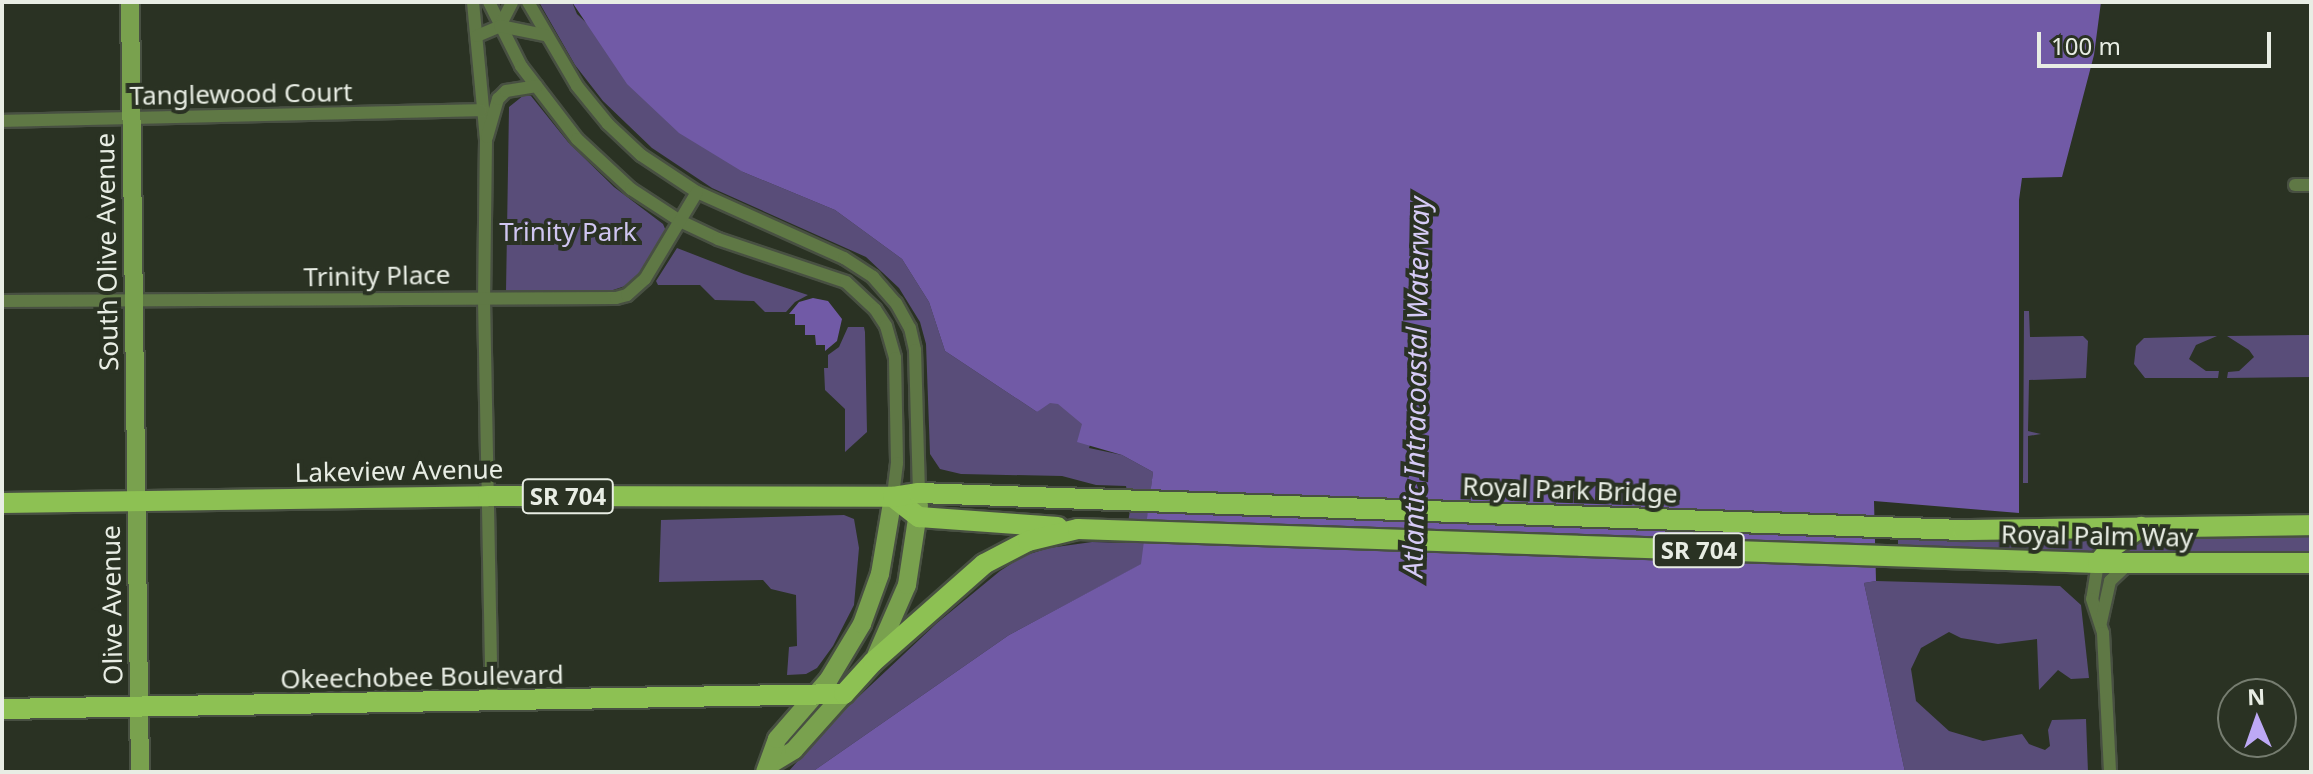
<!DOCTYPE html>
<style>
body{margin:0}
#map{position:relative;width:2313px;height:774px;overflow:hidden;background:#2a3223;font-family:"Noto Sans",sans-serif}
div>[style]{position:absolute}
.green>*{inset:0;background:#594d79}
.water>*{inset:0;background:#715aa6}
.roads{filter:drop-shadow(2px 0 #485042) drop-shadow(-2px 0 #485042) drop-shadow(0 2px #485042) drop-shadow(0 -2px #485042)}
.street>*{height:12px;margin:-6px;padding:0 6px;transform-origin:6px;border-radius:6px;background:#5f7845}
.secondary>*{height:18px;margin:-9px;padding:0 9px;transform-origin:9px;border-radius:9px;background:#79a14e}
.primary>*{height:20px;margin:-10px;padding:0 10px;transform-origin:10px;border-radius:10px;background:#8dc153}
span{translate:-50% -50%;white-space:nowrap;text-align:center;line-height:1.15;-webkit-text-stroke:8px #2a3223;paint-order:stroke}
.shield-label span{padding:2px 6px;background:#2a3223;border:2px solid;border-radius:6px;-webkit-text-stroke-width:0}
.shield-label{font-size:24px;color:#e8ede4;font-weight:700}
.street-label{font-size:26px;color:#e8ede4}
.park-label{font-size:26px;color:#d0c6f1}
.water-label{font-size:28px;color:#d6cbf6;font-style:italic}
.frame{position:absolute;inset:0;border:4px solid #e8ede4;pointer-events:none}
.north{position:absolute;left:2217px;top:678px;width:80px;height:80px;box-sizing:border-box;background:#2a3223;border:2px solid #767d70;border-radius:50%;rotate:358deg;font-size:22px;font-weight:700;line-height:32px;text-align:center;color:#e8ede4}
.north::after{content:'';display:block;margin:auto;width:28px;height:36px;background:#bda9f5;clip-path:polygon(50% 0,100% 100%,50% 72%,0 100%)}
.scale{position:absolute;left:2037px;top:32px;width:234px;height:36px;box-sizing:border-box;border:4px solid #e8ede4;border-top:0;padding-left:10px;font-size:24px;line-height:28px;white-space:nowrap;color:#e8ede4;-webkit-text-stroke:6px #2a3223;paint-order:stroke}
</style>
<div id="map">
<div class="green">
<i style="clip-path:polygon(539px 2px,572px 2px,577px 14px,743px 172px,835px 210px,902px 259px,929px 302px,945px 351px,1037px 412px,1057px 389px,1098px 420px,1089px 448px,1122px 455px,1153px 472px,1142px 564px,1009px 635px,812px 772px,788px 772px,837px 717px,937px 623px,1000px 571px,1023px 556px,1049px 548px,1092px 542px,1125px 543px,1130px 510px,1126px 486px,1096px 485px,1062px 476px,961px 474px,940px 469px,930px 454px,926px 344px,920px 322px,899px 288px,866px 257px,712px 188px,652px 148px,603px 101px,575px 65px)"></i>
<i style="clip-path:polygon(524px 95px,531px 96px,568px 142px,614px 187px,663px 224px,666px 231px,639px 276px,628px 285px,613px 290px,506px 292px,509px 107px)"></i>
<i style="clip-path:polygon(677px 248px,744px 274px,808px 295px,795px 302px,786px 312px,765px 312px,754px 301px,715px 300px,700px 285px,658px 285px,656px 281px)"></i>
<i style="clip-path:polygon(2024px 311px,2029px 311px,2030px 337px,2083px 336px,2088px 341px,2086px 378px,2029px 380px,2028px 431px,2041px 434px,2028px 436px,2028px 483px,2023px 483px)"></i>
<i style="clip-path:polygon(848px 327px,864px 327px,865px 332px,867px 432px,845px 452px,845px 409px,825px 390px,824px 368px,828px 368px,828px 355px,839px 347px)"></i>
<i style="clip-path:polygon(2311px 335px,2311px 377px,2227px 378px,2228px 372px,2239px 371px,2254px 357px,2249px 350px,2227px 336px)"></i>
<i style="clip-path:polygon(2217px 336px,2196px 345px,2189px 359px,2206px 371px,2219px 371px,2218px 378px,2145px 378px,2134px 364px,2136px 346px,2144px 338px)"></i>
<i style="clip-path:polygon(844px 515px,854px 519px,859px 548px,854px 605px,833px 646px,817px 668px,806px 674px,787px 675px,789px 647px,797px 646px,796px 595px,771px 589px,763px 580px,659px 582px,661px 520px)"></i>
<i style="clip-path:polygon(2311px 534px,2311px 555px,2117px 553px,2142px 537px)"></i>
<i style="clip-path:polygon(1898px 538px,2100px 540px,2101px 542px,2090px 553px,1898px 547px)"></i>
<i style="clip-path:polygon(1876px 581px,2060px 586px,2081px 605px,2089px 678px,2071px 679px,2058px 670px,2039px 690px,2037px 639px,1998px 644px,1961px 638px,1949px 632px,1921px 648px,1911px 669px,1916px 701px,1949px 731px,1983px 741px,2022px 734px,2029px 744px,2045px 750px,2050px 746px,2048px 730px,2052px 720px,2086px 719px,2088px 772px,1905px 772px,1864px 583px)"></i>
</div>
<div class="water">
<i style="clip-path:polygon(572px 2px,2101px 2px,2094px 55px,2062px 177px,2022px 178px,2019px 200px,2019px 513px,1874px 501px,1876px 581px,1864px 583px,1905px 772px,812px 772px,1009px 635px,1141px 564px,1153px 472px,1122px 455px,1077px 442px,1082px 424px,1058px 404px,1050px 403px,1037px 412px,945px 351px,929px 302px,902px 259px,835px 210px,743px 172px,679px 133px,627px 84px)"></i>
<i style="clip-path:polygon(813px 298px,828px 301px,842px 319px,837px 341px,825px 351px,825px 345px,816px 345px,815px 335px,805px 335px,805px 325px,795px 325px,795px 314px,789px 314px,799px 302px)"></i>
</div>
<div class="roads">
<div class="street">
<i style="left:473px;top:2px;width:139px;rotate:84.6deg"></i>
<i style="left:486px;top:140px;width:159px;rotate:90.7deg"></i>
<i style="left:484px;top:299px;width:404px;rotate:88.9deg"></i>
<i style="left:489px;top:2px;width:72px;rotate:63.4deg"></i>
<i style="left:521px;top:66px;width:92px;rotate:52.5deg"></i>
<i style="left:577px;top:139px;width:74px;rotate:42.8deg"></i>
<i style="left:631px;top:189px;width:59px;rotate:33.1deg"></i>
<i style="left:680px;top:221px;width:42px;rotate:25.3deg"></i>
<i style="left:718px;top:239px;width:135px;rotate:18.6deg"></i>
<i style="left:846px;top:282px;width:40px;rotate:43deg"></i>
<i style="left:875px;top:309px;width:20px;rotate:57deg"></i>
<i style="left:886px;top:326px;width:33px;rotate:74deg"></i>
<i style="left:895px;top:358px;width:105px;rotate:88.9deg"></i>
<i style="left:897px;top:463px;width:34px;rotate:97deg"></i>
<i style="left:528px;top:2px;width:97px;rotate:59.7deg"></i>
<i style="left:577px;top:86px;width:49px;rotate:50.8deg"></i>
<i style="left:608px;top:124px;width:45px;rotate:43.2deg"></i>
<i style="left:641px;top:155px;width:67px;rotate:33.5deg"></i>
<i style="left:697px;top:192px;width:161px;rotate:24.2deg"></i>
<i style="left:844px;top:258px;width:35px;rotate:33deg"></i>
<i style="left:873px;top:277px;width:35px;rotate:49deg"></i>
<i style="left:896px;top:303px;width:29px;rotate:61deg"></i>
<i style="left:910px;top:328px;width:23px;rotate:77deg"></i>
<i style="left:915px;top:350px;width:143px;rotate:88.4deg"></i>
<i style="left:500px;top:26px;width:27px;rotate:-63deg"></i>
<i style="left:477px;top:36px;width:25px;rotate:-23deg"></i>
<i style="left:500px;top:26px;width:46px;rotate:11.3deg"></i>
<i style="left:2px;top:121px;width:479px;rotate:-1.3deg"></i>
<i style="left:487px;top:137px;width:40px;rotate:-74deg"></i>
<i style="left:498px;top:99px;width:11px;rotate:-45deg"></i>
<i style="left:506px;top:91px;width:31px;rotate:-9deg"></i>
<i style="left:2295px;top:185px;width:16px"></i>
<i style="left:2px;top:301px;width:614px;rotate:-0.28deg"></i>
<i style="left:616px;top:298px;width:11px;rotate:-15deg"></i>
<i style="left:627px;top:295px;width:24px;rotate:-42deg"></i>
<i style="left:645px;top:279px;width:101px;rotate:-59.1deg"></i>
<i style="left:2098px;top:563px;width:36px;rotate:99deg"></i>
<i style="left:2092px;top:599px;width:36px;rotate:72deg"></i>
<i style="left:2103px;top:633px;width:139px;rotate:87.1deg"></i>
<i style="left:2101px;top:622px;width:42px;rotate:-77.6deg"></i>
<i style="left:2110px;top:581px;width:25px;rotate:-43deg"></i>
</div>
<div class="secondary">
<i style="left:130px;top:2px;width:770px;rotate:89.26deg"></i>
<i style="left:876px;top:656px;width:77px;rotate:-66.4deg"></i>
<i style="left:907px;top:585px;width:80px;rotate:-81.4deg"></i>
<i style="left:771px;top:764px;width:27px;rotate:-31deg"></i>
<i style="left:794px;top:750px;width:75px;rotate:-48.2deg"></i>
<i style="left:765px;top:772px;width:35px;rotate:-70deg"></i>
<i style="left:777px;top:739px;width:79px;rotate:-49.1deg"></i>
<i style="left:829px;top:679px;width:64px;rotate:-59deg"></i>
<i style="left:862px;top:624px;width:53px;rotate:-70.2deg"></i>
<i style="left:880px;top:574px;width:78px;rotate:-80.4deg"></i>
</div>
<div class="primary">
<i style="left:893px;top:497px;width:33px;rotate:38deg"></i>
<i style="left:919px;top:517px;width:139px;rotate:4.1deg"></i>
<i style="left:2px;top:503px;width:486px;rotate:-0.8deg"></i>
<i style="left:488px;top:496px;width:405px;rotate:0.1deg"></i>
<i style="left:893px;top:497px;width:26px;rotate:-9deg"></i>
<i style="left:919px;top:493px;width:1045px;rotate:2.03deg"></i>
<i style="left:1963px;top:530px;width:348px;rotate:-0.8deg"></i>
<i style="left:2098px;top:563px;width:20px;rotate:-49deg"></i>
<i style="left:2111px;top:548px;width:37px;rotate:-35deg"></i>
<i style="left:2px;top:709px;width:842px;rotate:-1.02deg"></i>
<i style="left:844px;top:694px;width:43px;rotate:-47.8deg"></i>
<i style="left:873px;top:662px;width:148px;rotate:-41.4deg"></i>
<i style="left:984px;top:564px;width:50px;rotate:-27.6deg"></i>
<i style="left:1028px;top:541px;width:51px;rotate:-13.5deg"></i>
<i style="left:1078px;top:529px;width:1021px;rotate:1.91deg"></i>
<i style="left:2098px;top:563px;width:213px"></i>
</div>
</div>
<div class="shield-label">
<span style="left:568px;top:496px">SR 704</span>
<span style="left:1699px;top:550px">SR 704</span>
</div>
<div class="street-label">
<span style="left:241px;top:94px;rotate:-1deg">Tanglewood Court</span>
<span style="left:107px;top:252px;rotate:-91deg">South Olive Avenue</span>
<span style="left:377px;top:276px;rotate:-1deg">Trinity Place</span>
<span style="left:399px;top:471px;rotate:-1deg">Lakeview Avenue</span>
<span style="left:1570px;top:490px;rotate:2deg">Royal Park Bridge</span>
<span style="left:2097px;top:536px;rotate:1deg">Royal Palm Way</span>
<span style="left:112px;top:605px;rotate:-91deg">Olive Avenue</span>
<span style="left:422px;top:677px;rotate:-1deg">Okeechobee Boulevard</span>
</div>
<div class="park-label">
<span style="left:568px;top:232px">Trinity Park</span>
</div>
<div class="water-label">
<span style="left:1415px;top:387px;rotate:-89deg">Atlantic Intracoastal Waterway</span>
</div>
<div class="frame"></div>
<div class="north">N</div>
<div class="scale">100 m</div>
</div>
